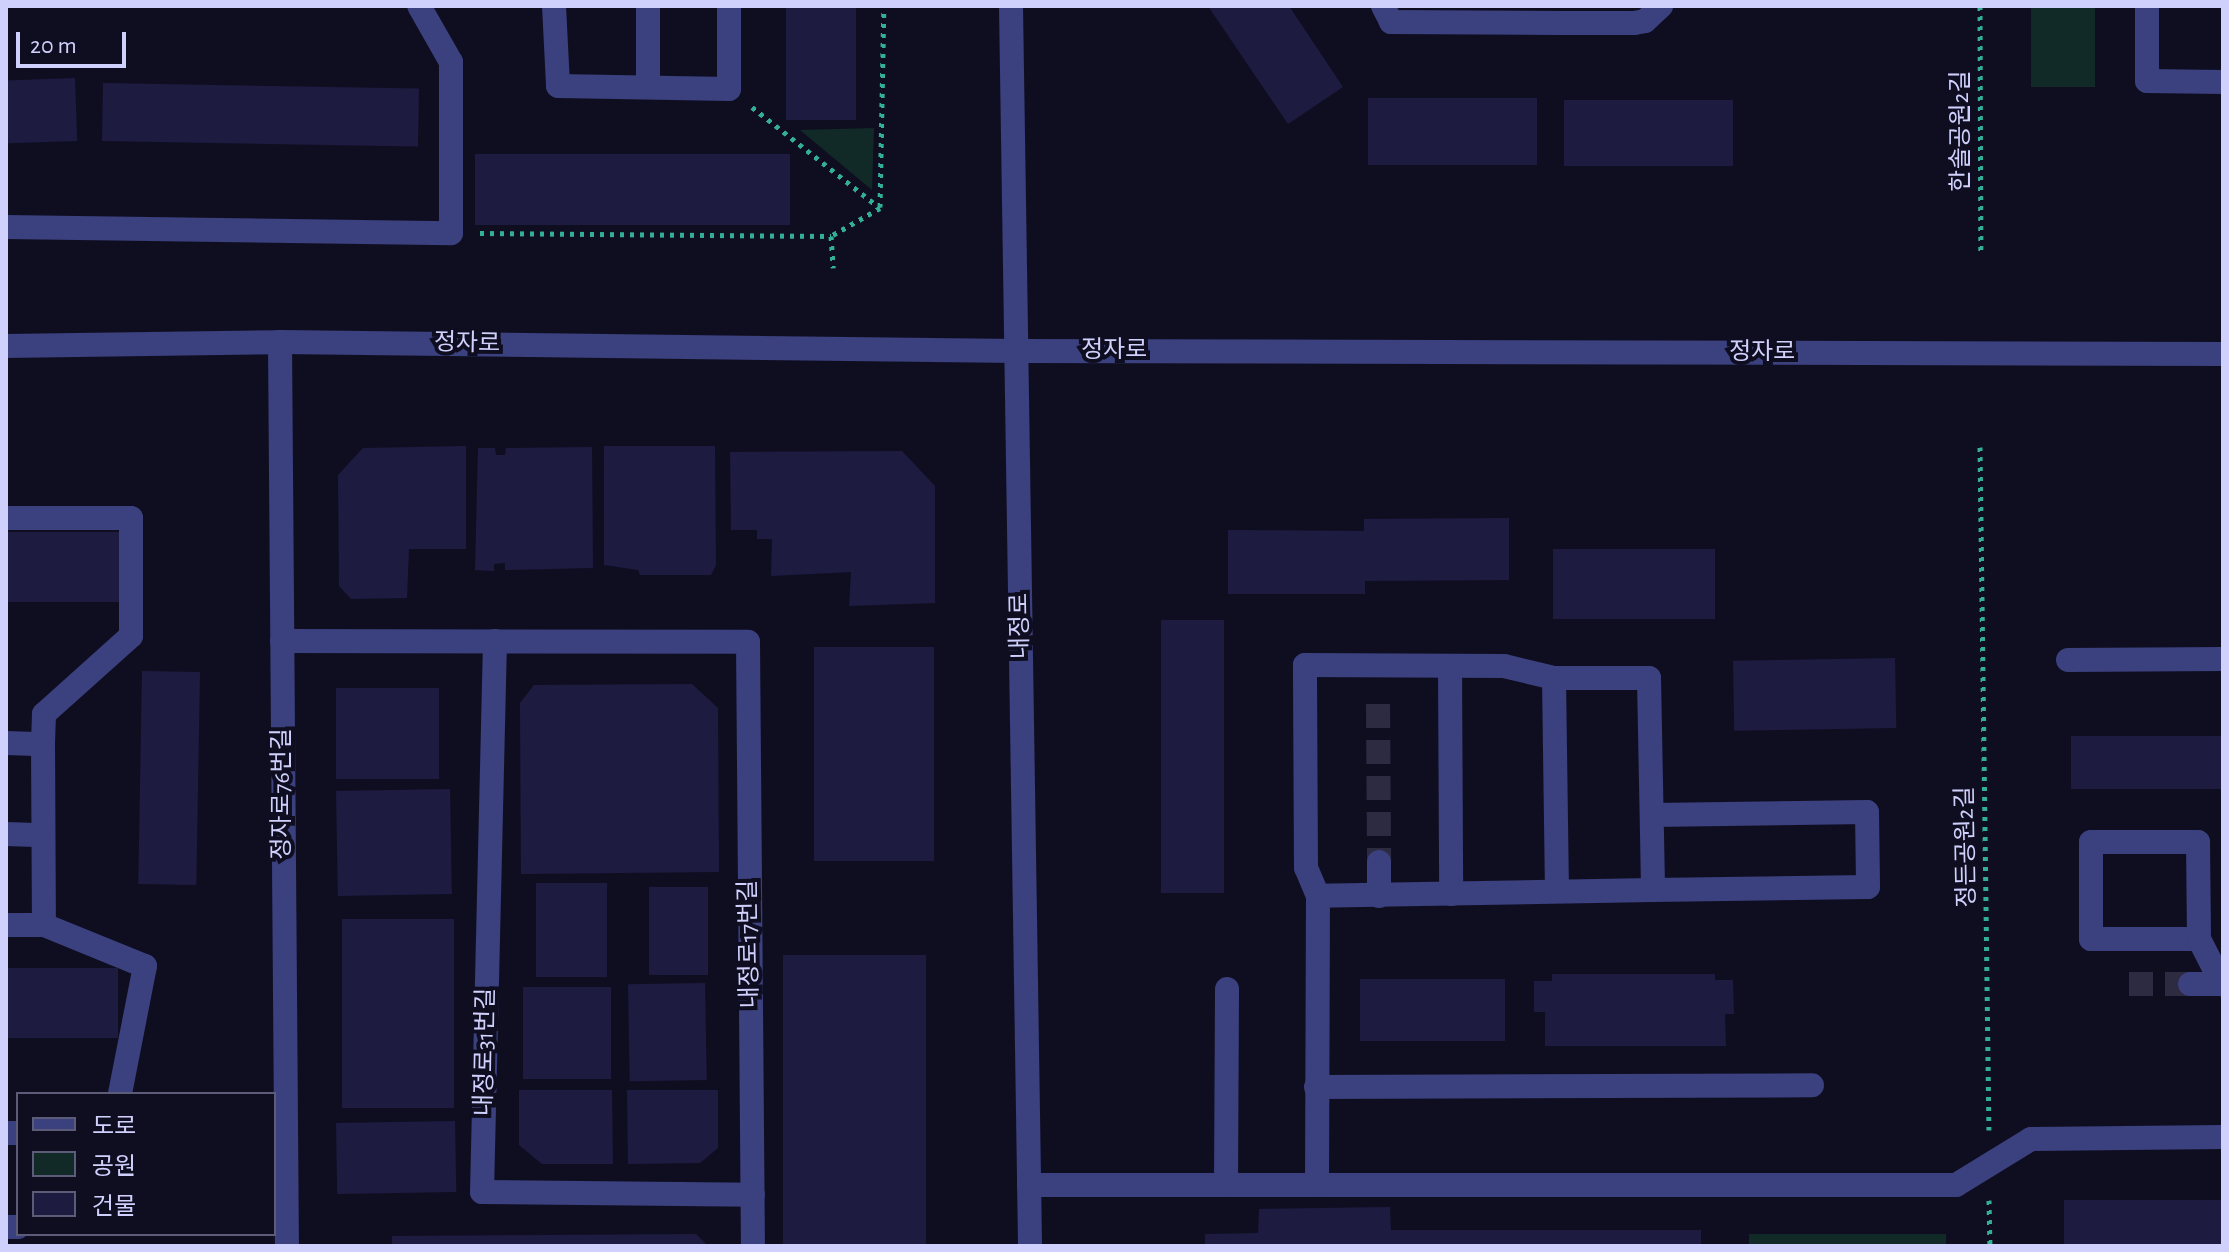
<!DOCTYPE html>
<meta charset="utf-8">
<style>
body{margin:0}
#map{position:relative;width:2229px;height:1252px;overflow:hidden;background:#0f0e21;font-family:"Alegreya Sans","Noto Sans KR",sans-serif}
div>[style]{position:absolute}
.green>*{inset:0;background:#112a27;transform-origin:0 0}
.building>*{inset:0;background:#1e1b41;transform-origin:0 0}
.minor-tunnel>*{height:24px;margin-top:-12px;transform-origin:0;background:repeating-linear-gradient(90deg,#2c2b42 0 24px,transparent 0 36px)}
.path>*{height:5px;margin-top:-2.5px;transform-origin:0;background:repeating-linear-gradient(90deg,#33ae98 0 4px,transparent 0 10px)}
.minor>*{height:24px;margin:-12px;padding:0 12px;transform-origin:12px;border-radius:12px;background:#3b407e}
span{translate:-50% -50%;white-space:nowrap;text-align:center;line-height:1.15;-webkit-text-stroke:8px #0f0e21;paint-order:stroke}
.street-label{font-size:24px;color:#d0d0fd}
.frame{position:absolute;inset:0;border:8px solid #d0d0fd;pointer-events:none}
.legend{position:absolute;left:16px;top:1092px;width:260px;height:144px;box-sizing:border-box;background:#0f0e21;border:2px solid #5c5c79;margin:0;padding:10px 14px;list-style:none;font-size:24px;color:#d0d0fd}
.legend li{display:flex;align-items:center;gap:16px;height:40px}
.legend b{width:40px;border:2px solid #5c5c79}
.scale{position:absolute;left:16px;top:32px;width:110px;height:36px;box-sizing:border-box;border:4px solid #d0d0fd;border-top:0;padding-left:10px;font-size:24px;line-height:28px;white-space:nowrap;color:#d0d0fd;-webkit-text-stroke:6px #0f0e21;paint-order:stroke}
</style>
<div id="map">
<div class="green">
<i style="left:2031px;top:6px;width:64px;height:81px"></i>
<i style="clip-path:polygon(874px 128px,872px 190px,800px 130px)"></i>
<i style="left:1749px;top:1234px;width:197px;height:12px"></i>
</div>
<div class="building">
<i style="left:786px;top:6px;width:70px;height:114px"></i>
<i style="clip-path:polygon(1208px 6px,1289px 6px,1343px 87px,1288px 124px)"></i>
<i style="left:75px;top:78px;width:63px;height:69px;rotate:88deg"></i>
<i style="left:103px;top:83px;width:316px;height:58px;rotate:1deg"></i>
<i style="left:1368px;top:98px;width:169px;height:67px"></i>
<i style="left:1564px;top:100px;width:169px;height:66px"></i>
<i style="left:790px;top:154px;width:71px;height:315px;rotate:90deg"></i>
<i style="clip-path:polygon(466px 446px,466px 549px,409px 549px,407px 598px,351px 599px,339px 586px,338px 475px,363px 448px)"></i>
<i style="clip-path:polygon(604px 446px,715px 446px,716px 565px,711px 575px,640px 575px,638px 570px,604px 565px)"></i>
<i style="clip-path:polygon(592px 447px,593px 568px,505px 570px,505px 563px,494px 564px,494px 571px,475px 570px,478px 448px,495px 448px,496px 455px,505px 455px,506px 448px)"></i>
<i style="clip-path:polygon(902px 451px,935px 486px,935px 603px,849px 606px,851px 572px,771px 576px,772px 539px,757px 539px,757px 530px,731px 530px,730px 452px)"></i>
<i style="clip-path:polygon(1509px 518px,1509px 580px,1365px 581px,1365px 594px,1228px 594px,1228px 530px,1364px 531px,1364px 519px)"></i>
<i style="left:6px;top:532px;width:113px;height:70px"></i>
<i style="left:1715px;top:549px;width:70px;height:162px;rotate:90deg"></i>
<i style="left:1224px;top:620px;width:273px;height:63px;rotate:90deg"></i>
<i style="left:934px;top:647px;width:214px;height:120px;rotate:90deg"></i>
<i style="left:1895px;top:658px;width:70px;height:162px;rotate:89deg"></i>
<i style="left:142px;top:671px;width:58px;height:213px;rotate:1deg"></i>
<i style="clip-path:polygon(692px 684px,718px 708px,719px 872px,521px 874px,520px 703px,534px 685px)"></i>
<i style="left:336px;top:688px;width:103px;height:91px"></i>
<i style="left:2071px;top:736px;width:152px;height:53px"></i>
<i style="left:450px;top:789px;width:105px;height:114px;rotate:89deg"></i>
<i style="left:536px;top:883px;width:71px;height:94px"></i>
<i style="left:649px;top:887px;width:59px;height:88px"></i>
<i style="left:454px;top:919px;width:189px;height:112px;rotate:90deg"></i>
<i style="left:926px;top:955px;width:291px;height:143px;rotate:90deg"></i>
<i style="left:6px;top:968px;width:112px;height:70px"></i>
<i style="clip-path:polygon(1552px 974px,1715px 974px,1715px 980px,1733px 980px,1734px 1014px,1725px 1014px,1726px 1046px,1545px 1046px,1545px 1012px,1534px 1012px,1534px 981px,1552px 981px)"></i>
<i style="left:1505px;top:979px;width:62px;height:145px;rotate:90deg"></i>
<i style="left:705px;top:983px;width:97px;height:77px;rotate:89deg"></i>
<i style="left:523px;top:987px;width:88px;height:92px"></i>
<i style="clip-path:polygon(519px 1090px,612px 1090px,613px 1164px,542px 1164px,519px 1145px)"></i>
<i style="clip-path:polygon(627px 1090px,718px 1090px,718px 1148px,700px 1163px,628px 1164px)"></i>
<i style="left:455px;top:1121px;width:71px;height:119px;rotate:89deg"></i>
<i style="left:2064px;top:1200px;width:158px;height:46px"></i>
<i style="clip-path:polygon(1390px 1207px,1391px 1230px,1701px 1230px,1701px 1246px,1205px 1246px,1205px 1234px,1258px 1233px,1259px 1209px)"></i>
<i style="clip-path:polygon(696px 1234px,708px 1246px,392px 1246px,392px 1236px)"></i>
</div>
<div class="minor-tunnel">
<i style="left:6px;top:675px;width:2px"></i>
<i style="left:1378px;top:704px;width:158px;rotate:89.6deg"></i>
<i style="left:2129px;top:984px;width:61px"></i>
</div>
<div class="path">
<i style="left:1980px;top:6px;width:249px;rotate:89.8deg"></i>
<i style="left:752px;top:107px;width:163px;rotate:38.3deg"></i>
<i style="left:880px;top:208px;width:56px;rotate:150.3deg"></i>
<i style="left:831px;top:236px;width:32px;rotate:86deg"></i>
<i style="left:880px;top:207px;width:201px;rotate:-88.9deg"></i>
<i style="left:480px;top:233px;width:351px;rotate:0.5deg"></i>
<i style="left:1980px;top:447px;width:683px;rotate:89.25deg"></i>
<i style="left:1989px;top:1200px;width:46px;rotate:88.8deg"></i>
</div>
<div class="minor">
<i style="left:554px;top:6px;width:80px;rotate:87.1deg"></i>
<i style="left:558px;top:86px;width:171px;rotate:1deg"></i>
<i style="left:729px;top:89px;width:83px;rotate:-90deg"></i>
<i style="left:648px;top:6px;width:81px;rotate:90deg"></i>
<i style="left:1011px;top:6px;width:1240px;rotate:89.12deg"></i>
<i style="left:1383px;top:6px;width:18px;rotate:63deg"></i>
<i style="left:1391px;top:22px;width:168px;rotate:0.3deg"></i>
<i style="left:1559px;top:23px;width:75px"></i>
<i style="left:1634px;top:23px;width:11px;rotate:-10deg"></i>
<i style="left:1645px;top:21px;width:22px;rotate:-43deg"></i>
<i style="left:2147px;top:6px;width:75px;rotate:90deg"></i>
<i style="left:2147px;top:81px;width:76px;rotate:0.8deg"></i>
<i style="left:6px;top:227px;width:445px;rotate:0.8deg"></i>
<i style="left:451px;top:233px;width:171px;rotate:-90deg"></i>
<i style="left:451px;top:62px;width:64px;rotate:-119.7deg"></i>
<i style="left:280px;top:342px;width:904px;rotate:89.56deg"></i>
<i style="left:6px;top:346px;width:274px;rotate:-0.8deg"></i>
<i style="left:280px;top:342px;width:737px;rotate:0.7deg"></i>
<i style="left:1017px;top:351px;width:1206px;rotate:0.14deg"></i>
<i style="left:6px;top:518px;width:125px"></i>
<i style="left:131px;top:518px;width:118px;rotate:90deg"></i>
<i style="left:131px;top:636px;width:117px;rotate:138.1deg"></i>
<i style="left:44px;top:714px;width:30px;rotate:92deg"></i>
<i style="left:43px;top:744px;width:181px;rotate:89.7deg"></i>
<i style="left:44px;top:925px;width:109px;rotate:22.1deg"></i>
<i style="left:145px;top:966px;width:130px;rotate:101.1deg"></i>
<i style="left:282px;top:641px;width:466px;rotate:0.1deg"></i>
<i style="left:748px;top:642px;width:604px;rotate:89.53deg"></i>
<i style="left:495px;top:641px;width:551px;rotate:91.35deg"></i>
<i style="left:482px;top:1192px;width:271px;rotate:0.6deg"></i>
<i style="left:2068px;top:660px;width:155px;rotate:-0.4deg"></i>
<i style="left:1450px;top:666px;width:228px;rotate:89.7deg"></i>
<i style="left:1554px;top:678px;width:213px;rotate:89.2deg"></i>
<i style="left:6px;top:743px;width:37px;rotate:2deg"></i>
<i style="left:1652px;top:815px;width:215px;rotate:-0.8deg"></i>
<i style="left:1867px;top:812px;width:75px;rotate:89.2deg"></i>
<i style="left:1868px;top:887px;width:215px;rotate:179.2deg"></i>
<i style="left:6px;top:834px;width:37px;rotate:2deg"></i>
<i style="left:1379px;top:862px;width:34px;rotate:90deg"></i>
<i style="left:6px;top:925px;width:38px"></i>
<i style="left:2199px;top:939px;width:108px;rotate:180deg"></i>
<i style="left:2091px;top:939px;width:97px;rotate:-90deg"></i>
<i style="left:2091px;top:842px;width:107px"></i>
<i style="left:2198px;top:842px;width:97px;rotate:89.4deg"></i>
<i style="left:2199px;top:939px;width:51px;rotate:62.9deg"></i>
<i style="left:2190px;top:984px;width:33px"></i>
<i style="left:1316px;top:1087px;width:496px;rotate:-0.2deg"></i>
<i style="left:6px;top:1133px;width:12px"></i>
<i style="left:1029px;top:1185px;width:927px"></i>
<i style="left:1956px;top:1185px;width:88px;rotate:-31.5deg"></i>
<i style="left:2031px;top:1139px;width:192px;rotate:-0.6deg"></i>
<i style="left:1226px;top:1185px;width:196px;rotate:-89.7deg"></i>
<i style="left:1317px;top:1185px;width:289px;rotate:-89.8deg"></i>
<i style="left:1318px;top:896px;width:30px;rotate:-113deg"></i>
<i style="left:1306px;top:868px;width:203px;rotate:-90.3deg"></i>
<i style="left:1305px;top:665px;width:199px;rotate:0.3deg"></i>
<i style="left:1504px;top:666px;width:51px;rotate:13.5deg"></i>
<i style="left:1554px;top:678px;width:95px"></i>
<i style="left:1649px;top:678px;width:212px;rotate:88.9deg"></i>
<i style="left:1653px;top:890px;width:335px;rotate:179deg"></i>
<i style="left:6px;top:1227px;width:12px"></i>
</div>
<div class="street-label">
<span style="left:1962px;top:131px;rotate:-90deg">한솔공원2길</span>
<span style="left:467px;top:344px;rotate:1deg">정자로</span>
<span style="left:1114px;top:351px">정자로</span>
<span style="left:1762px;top:353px">정자로</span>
<span style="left:1021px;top:626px;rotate:-91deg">내정로</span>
<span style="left:283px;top:794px;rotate:-90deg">정자로76번길</span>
<span style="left:1967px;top:847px;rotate:-91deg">정든공원2길</span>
<span style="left:750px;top:944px;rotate:-91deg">내정로17번길</span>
<span style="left:486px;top:1052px;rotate:-89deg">내정로31번길</span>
</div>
<div class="frame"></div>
<ul class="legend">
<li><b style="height:10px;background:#3b407e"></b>도로</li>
<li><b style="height:22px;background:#112a27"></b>공원</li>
<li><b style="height:22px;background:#1e1b41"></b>건물</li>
</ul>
<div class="scale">20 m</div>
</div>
